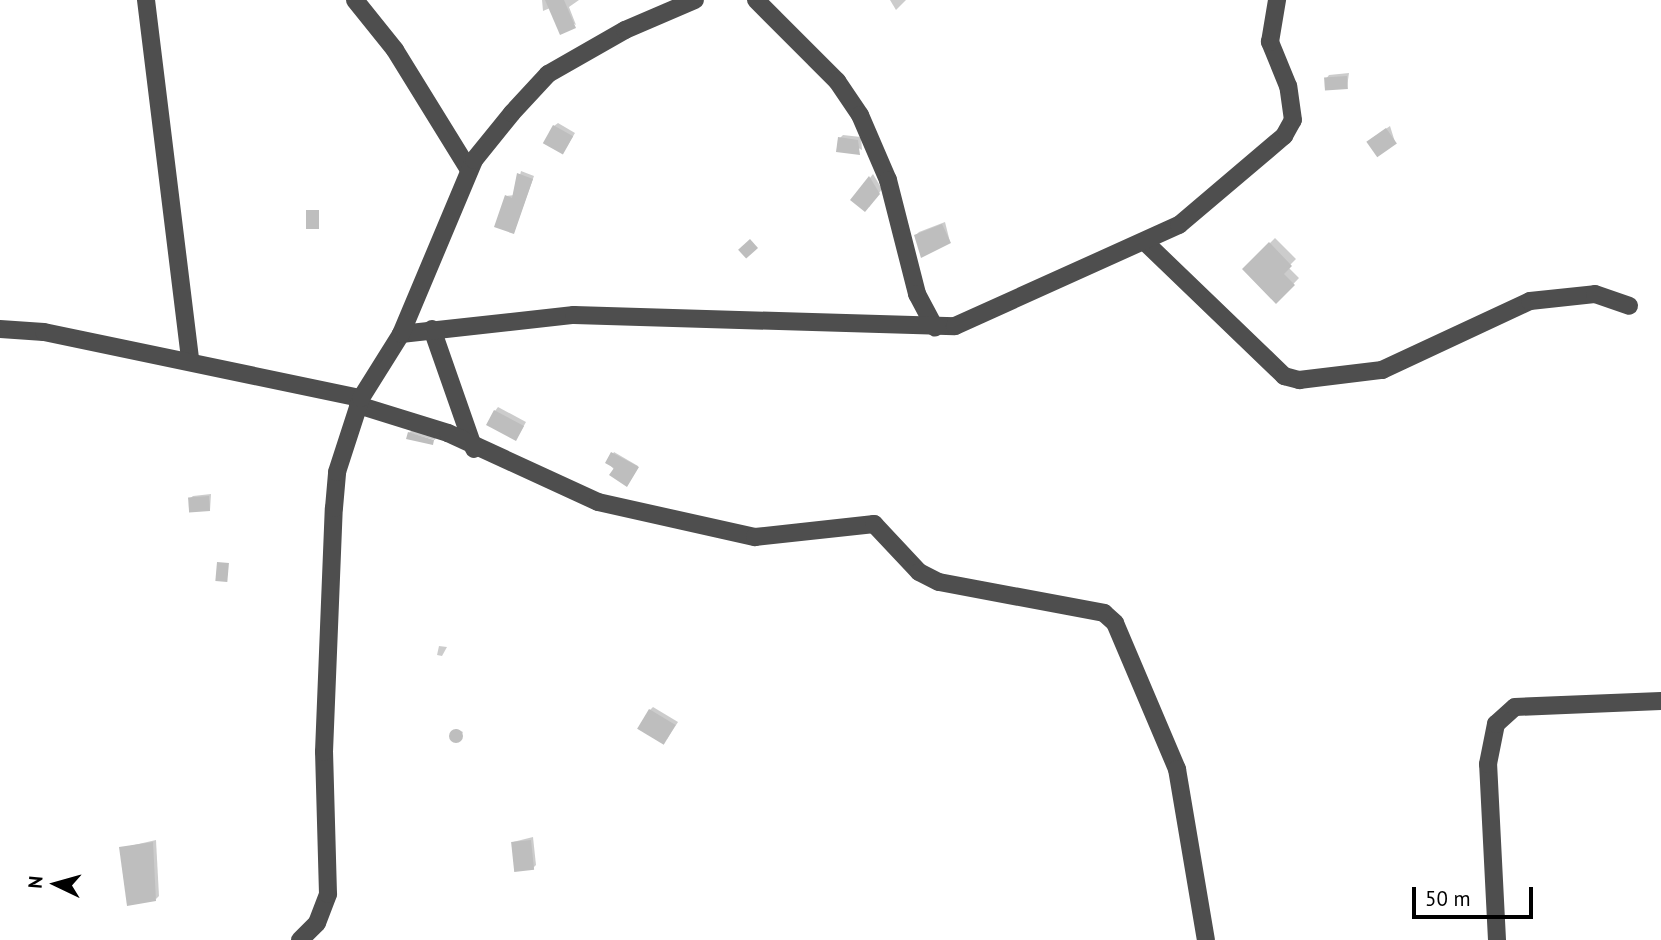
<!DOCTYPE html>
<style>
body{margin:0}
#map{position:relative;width:1661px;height:940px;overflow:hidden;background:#fff;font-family:"PT Sans",sans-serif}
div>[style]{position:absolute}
.shadow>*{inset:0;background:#0003}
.building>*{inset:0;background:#bebebe;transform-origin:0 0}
.round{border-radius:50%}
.minor>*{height:18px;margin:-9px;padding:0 9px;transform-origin:9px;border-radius:9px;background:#4e4e4e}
span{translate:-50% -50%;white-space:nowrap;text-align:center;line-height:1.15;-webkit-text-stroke:5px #fff;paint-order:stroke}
.north{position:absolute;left:21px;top:849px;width:70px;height:70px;-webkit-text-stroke:5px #fff;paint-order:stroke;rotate:275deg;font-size:19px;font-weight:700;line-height:28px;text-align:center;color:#000}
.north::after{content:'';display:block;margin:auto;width:24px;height:32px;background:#000;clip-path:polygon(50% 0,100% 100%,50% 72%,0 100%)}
.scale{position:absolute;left:1412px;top:887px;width:121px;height:32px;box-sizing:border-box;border:4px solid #000;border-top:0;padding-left:9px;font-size:21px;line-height:24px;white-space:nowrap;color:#000;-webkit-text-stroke:5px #fff;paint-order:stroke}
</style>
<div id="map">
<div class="shadow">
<i style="clip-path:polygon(542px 0,579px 0,569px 7px,576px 25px,550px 8px,543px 11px)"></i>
<i style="clip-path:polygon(890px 0,906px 0,896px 10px)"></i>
<i style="clip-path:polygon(1349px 73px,1347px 87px,1326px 79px,1329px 75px)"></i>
<i style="clip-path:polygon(558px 123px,575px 133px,566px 148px,554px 126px)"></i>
<i style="clip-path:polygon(1390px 126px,1395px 142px,1371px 139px)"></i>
<i style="clip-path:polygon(843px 135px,861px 137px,862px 150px,840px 138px)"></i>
<i style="clip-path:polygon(521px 171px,534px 176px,514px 232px,506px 196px,515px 195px)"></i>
<i style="clip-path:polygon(873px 174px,882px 189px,869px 207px,853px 200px)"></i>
<i style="clip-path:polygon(945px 222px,950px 242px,916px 235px,919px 232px)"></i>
<i style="clip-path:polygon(1275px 238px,1296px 259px,1288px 267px,1299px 278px,1276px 302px,1244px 269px)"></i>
<i style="clip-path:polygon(498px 407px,526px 422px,517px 438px,495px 411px)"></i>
<i style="clip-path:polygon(412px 430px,436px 437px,435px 440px,409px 433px)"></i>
<i style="clip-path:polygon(614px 452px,638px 466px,628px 484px,608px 463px)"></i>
<i style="clip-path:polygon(211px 494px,210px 510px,189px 499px,193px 496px)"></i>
<i style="clip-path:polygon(447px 647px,442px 656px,437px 655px,439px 646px)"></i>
<i style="clip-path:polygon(653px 707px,678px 722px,667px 739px,650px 710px)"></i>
<i style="clip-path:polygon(456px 729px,463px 732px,458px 740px,452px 737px)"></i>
<i style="clip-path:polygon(533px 837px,536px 865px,533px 868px,513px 842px)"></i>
<i style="clip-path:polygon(156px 840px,159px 896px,156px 899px,121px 848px)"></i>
</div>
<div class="building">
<i style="clip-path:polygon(545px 0,564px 0,576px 28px,560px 35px)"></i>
<i style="left:1347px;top:76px;width:13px;height:23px;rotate:86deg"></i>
<i style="left:553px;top:125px;width:23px;height:21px;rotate:29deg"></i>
<i style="left:1386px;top:128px;width:19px;height:24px;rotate:55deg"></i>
<i style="clip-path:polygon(838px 137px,858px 140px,860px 155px,836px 152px)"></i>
<i style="clip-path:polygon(517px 173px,533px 179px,514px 234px,494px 227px,505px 195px,512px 198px)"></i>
<i style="clip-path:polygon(869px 176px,880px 194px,865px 212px,850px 200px)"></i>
<i style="left:306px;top:210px;width:13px;height:19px"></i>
<i style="clip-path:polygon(942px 224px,951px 243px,921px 258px,914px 235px)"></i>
<i style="left:750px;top:239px;width:12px;height:16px;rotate:48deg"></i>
<i style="clip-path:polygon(1269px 242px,1292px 266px,1284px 274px,1295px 285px,1276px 304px,1242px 269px)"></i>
<i style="left:494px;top:410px;width:34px;height:17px;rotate:28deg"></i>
<i style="clip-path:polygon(408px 432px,434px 440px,433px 445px,406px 439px)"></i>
<i style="clip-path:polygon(611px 452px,639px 467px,627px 487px,609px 475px,614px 468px,605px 463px)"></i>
<i style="left:209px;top:496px;width:15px;height:21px;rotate:86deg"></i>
<i style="left:217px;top:562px;width:12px;height:19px;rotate:5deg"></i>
<i style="left:649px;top:709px;width:31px;height:23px;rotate:31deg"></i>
<i class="round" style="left:449px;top:729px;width:14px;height:14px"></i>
<i style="left:531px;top:840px;width:30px;height:20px;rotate:84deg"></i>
<i style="clip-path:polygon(153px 842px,156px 901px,127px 906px,119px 847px)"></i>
</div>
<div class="minor">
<i style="left:146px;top:0;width:363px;rotate:83deg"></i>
<i style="left:355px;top:0;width:64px;rotate:51.3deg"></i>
<i style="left:395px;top:50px;width:141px;rotate:58.3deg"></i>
<i style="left:756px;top:0;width:115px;rotate:45deg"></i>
<i style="left:837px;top:81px;width:41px;rotate:55.9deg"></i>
<i style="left:860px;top:115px;width:71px;rotate:66.7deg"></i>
<i style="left:888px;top:180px;width:118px;rotate:75.7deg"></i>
<i style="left:917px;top:294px;width:38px;rotate:62deg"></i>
<i style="left:1146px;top:243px;width:192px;rotate:43.9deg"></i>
<i style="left:1284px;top:376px;width:16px;rotate:15deg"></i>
<i style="left:1299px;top:380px;width:84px;rotate:-6.9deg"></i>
<i style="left:1382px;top:370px;width:163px;rotate:-25deg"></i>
<i style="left:1530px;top:301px;width:65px;rotate:-6.1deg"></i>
<i style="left:1595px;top:294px;width:36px;rotate:19deg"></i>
<i style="left:0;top:329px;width:44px;rotate:3.9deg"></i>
<i style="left:44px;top:332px;width:324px;rotate:11.8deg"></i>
<i style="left:432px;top:329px;width:127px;rotate:70.7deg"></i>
<i style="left:401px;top:334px;width:174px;rotate:-6.3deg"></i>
<i style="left:574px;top:315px;width:381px;rotate:1.7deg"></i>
<i style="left:955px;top:326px;width:246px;rotate:-24.3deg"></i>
<i style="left:1179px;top:225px;width:138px;rotate:-40.3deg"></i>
<i style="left:1284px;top:136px;width:18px;rotate:-61deg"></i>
<i style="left:1293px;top:120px;width:34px;rotate:-98deg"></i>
<i style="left:1288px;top:86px;width:48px;rotate:-112.2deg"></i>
<i style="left:1270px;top:42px;width:43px;rotate:-80.5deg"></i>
<i style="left:358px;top:405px;width:94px;rotate:17.3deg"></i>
<i style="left:448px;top:433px;width:165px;rotate:24.7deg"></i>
<i style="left:598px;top:502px;width:161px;rotate:12.6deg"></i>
<i style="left:755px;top:537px;width:120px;rotate:-6.2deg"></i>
<i style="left:874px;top:524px;width:66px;rotate:46.8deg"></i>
<i style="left:919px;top:572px;width:22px;rotate:27deg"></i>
<i style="left:939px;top:582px;width:168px;rotate:10.6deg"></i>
<i style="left:1104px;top:613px;width:15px;rotate:42deg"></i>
<i style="left:1115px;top:623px;width:159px;rotate:67deg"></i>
<i style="left:1177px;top:769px;width:173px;rotate:80.4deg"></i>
<i style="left:300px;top:940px;width:24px;rotate:-45deg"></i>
<i style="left:317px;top:923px;width:31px;rotate:-69deg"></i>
<i style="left:328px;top:894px;width:142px;rotate:-91.6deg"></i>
<i style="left:324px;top:752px;width:244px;rotate:-87.7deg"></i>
<i style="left:334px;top:508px;width:36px;rotate:-85deg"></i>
<i style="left:337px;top:472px;width:78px;rotate:-72deg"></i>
<i style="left:361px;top:398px;width:75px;rotate:-58deg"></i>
<i style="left:401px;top:334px;width:189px;rotate:-67.2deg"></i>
<i style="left:474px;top:160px;width:60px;rotate:-51deg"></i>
<i style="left:512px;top:113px;width:53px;rotate:-47.3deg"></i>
<i style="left:548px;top:74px;width:89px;rotate:-29.7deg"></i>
<i style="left:625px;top:30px;width:76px;rotate:-23.2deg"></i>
<i style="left:1497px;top:940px;width:176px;rotate:-92.9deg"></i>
<i style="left:1488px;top:764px;width:41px;rotate:-78.7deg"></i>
<i style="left:1496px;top:724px;width:25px;rotate:-42deg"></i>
<i style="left:1515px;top:707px;width:146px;rotate:-2.4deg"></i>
</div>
<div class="north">N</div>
<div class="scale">50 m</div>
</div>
